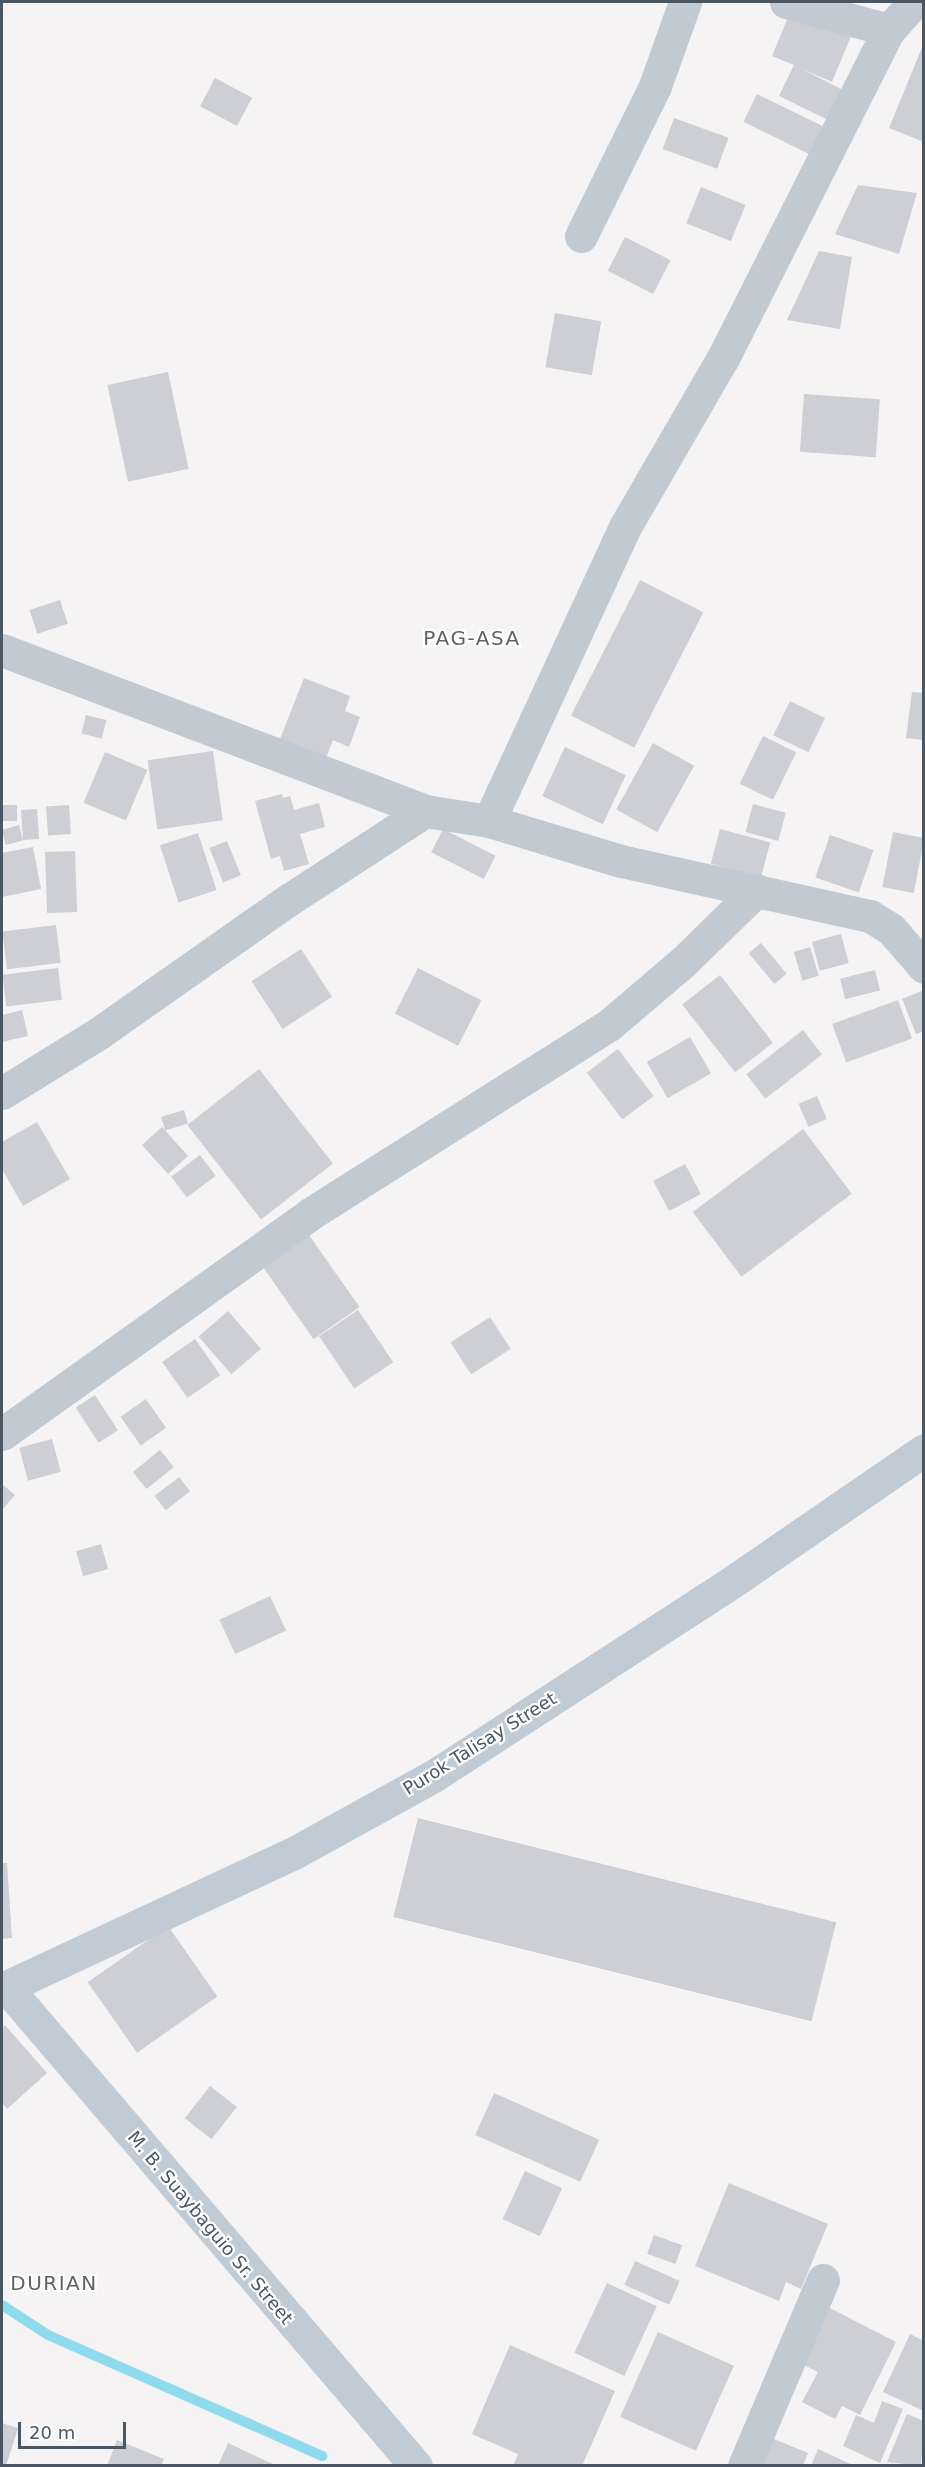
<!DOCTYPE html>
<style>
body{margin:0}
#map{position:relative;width:925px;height:2467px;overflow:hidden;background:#f5f3f3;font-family:"DejaVu Sans",sans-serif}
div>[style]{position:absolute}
.stream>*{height:10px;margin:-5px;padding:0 5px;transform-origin:5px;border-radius:5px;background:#90daee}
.building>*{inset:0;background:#cdcfd5;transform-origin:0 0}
.street>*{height:33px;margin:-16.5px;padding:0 16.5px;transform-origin:16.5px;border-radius:16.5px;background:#c1cad2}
.secondary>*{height:33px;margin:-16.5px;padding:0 16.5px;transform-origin:16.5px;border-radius:16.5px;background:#c1cbd6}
span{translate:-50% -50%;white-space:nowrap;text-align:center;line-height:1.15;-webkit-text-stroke:4.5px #fff;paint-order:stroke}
.street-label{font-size:18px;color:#4a5661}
.neighbourhood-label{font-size:20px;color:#5f6368;letter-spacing:1.5px}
.frame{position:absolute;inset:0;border:3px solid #4a5661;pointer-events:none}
.scale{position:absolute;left:18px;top:2422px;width:108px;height:27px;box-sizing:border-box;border:3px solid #4a5661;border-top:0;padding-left:8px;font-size:18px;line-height:21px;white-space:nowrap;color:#4a5661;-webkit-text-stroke:4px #fff;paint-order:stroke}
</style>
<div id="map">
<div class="stream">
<i style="left:2px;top:2305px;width:55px;rotate:33.1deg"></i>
<i style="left:48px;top:2335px;width:300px;rotate:23.8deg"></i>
</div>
<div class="building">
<i style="clip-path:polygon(791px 10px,851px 36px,832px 82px,802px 69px,843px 90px,828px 120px,779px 96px,794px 65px,772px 56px)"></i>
<i style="clip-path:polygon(923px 45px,924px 46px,924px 142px,889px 128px)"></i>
<i style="left:215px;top:78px;width:42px;height:32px;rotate:28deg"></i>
<i style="left:757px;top:94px;width:74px;height:31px;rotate:26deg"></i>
<i style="left:674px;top:118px;width:58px;height:33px;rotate:20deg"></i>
<i style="clip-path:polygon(858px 185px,917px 193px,899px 254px,835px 234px)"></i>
<i style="left:701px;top:187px;width:48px;height:39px;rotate:22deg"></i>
<i style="left:625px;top:237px;width:51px;height:38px;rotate:27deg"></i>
<i style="clip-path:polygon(819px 251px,852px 257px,840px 329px,787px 320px)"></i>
<i style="left:555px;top:313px;width:47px;height:55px;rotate:10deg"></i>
<i style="left:168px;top:372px;width:99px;height:62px;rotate:78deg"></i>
<i style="left:804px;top:394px;width:76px;height:58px;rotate:4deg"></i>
<i style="left:640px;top:580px;width:71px;height:152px;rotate:27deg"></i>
<i style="left:60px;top:600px;width:25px;height:32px;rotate:72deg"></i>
<i style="clip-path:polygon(304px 678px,350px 696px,345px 711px,360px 717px,349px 747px,333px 740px,326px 758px,280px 739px)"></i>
<i style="clip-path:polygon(912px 692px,924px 693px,924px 740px,906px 738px)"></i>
<i style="left:790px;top:701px;width:39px;height:38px;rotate:26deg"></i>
<i style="left:86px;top:715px;width:21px;height:19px;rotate:14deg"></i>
<i style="left:763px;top:736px;width:37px;height:53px;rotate:26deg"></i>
<i style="left:653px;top:743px;width:47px;height:76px;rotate:29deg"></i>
<i style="left:565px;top:747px;width:67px;height:54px;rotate:25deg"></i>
<i style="left:213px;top:751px;width:70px;height:66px;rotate:82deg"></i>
<i style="left:105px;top:752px;width:46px;height:55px;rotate:23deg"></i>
<i style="clip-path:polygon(282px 794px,283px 798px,290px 796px,294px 810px,319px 803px,325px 827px,300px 834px,309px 864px,284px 871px,280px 856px,271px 859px,255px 801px)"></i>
<i style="left:753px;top:804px;width:34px;height:29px;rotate:15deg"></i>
<i style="left:2px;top:805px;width:15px;height:16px"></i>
<i style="left:69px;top:805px;width:29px;height:23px;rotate:86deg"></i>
<i style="left:37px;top:809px;width:30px;height:16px;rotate:86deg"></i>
<i style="left:19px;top:825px;width:16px;height:18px;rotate:75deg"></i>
<i style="left:443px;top:829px;width:59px;height:26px;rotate:27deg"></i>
<i style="left:720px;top:829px;width:52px;height:36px;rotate:15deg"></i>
<i style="left:893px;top:832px;width:32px;height:56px;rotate:11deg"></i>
<i style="left:198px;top:833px;width:60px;height:40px;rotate:72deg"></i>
<i style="left:830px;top:835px;width:46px;height:45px;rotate:19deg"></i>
<i style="left:227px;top:841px;width:37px;height:19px;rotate:68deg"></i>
<i style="clip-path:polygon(33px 847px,41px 889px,2px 897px,2px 853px)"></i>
<i style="left:75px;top:851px;width:61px;height:30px;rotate:88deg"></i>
<i style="left:56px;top:925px;width:38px;height:54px;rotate:83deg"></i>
<i style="left:841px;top:934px;width:30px;height:30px;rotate:75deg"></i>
<i style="left:761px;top:943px;width:40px;height:16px;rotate:50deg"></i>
<i style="left:810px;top:947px;width:30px;height:17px;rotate:73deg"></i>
<i style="left:301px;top:949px;width:57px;height:59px;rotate:57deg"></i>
<i style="left:58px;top:968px;width:32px;height:56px;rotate:83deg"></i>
<i style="left:418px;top:968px;width:71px;height:51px;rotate:27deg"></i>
<i style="left:875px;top:970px;width:21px;height:36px;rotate:76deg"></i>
<i style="left:720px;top:975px;width:86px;height:48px;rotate:52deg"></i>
<i style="clip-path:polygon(924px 990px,924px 1031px,916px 1034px,902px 999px)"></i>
<i style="left:898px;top:1000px;width:41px;height:70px;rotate:70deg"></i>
<i style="clip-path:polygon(22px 1010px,28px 1036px,2px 1042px,2px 1015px)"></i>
<i style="left:803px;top:1030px;width:31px;height:72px;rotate:52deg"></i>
<i style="left:690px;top:1037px;width:42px;height:50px;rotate:60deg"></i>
<i style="left:618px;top:1049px;width:59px;height:39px;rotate:53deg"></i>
<i style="left:259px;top:1069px;width:120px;height:91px;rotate:52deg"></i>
<i style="left:817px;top:1096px;width:25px;height:20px;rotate:67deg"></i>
<i style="left:184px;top:1110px;width:14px;height:24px;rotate:73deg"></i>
<i style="clip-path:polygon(37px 1122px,70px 1179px,23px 1206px,2px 1169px,2px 1142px)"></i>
<i style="left:162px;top:1127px;width:39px;height:27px;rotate:48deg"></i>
<i style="left:803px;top:1129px;width:81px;height:138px;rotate:53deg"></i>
<i style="left:200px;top:1155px;width:26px;height:36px;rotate:53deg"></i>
<i style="left:685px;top:1164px;width:34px;height:36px;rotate:62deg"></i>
<i style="left:309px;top:1235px;width:88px;height:56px;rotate:55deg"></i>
<i style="left:358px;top:1310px;width:63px;height:47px;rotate:56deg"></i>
<i style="left:228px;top:1311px;width:50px;height:39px;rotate:49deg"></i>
<i style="left:490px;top:1317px;width:38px;height:47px;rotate:57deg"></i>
<i style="left:195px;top:1339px;width:44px;height:40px;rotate:55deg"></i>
<i style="left:95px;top:1395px;width:42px;height:23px;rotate:57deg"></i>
<i style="left:146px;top:1399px;width:35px;height:31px;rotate:55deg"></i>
<i style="left:52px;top:1439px;width:34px;height:34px;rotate:75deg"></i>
<i style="left:160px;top:1450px;width:22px;height:35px;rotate:51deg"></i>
<i style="left:179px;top:1477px;width:18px;height:31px;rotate:52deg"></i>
<i style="clip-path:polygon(2px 1484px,15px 1495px,2px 1510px)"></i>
<i style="left:101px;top:1544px;width:26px;height:26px;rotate:74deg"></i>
<i style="left:270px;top:1596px;width:38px;height:56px;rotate:65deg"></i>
<i style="left:418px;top:1818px;width:431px;height:102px;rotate:14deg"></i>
<i style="clip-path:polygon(2px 1863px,7px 1863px,12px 1938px,2px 1939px)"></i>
<i style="left:168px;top:1926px;width:86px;height:98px;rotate:55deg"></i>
<i style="clip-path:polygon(5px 2025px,47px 2073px,7px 2109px,2px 2103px,2px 2028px)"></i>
<i style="left:210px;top:2086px;width:34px;height:41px;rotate:38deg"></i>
<i style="left:494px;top:2093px;width:115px;height:46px;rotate:24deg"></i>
<i style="left:525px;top:2171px;width:41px;height:53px;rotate:25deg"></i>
<i style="clip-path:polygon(729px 2183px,828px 2224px,801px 2289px,786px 2282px,779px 2301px,695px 2266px)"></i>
<i style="left:654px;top:2235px;width:30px;height:20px;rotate:20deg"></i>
<i style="left:635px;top:2261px;width:49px;height:26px;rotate:24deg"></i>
<i style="left:607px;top:2283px;width:55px;height:77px;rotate:25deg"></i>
<i style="clip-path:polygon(826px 2306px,896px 2342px,860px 2415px,842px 2406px,835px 2419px,802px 2402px,818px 2372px,798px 2362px)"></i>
<i style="left:658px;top:2332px;width:83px;height:93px;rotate:24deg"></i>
<i style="clip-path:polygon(910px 2334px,924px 2341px,924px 2411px,883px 2392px)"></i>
<i style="clip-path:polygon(510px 2345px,615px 2391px,582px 2466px,513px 2466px,518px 2454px,472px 2434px)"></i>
<i style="clip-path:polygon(882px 2401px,903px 2409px,880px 2463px,843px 2446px,856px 2415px,874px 2423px)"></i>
<i style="clip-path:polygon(907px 2414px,924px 2421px,921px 2466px,887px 2462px)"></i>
<i style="clip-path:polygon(2px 2423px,18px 2428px,6px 2466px,2px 2466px)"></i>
<i style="clip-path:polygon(769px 2437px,808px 2453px,803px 2466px,757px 2466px)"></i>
<i style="clip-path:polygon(117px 2440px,164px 2459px,161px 2466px,107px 2466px)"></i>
<i style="clip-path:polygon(228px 2443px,277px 2466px,218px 2466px)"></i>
<i style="clip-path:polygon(818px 2449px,855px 2466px,811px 2466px)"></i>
</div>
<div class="street">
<i style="left:786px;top:2px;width:107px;rotate:15.2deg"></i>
<i style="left:581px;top:236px;width:167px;rotate:-63.7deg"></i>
<i style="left:655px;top:86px;width:89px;rotate:-70.3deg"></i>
<i style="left:2px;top:650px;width:453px;rotate:20.8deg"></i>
<i style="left:425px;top:811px;width:65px;rotate:8.9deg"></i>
<i style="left:489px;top:821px;width:138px;rotate:16.9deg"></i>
<i style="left:621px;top:861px;width:255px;rotate:12.5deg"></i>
<i style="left:870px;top:916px;width:25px;rotate:32deg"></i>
<i style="left:891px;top:929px;width:50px;rotate:49deg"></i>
<i style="left:489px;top:821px;width:326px;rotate:-65.2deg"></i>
<i style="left:626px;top:525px;width:193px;rotate:-59.9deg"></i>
<i style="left:723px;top:358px;width:368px;rotate:-63.2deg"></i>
<i style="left:889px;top:30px;width:38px;rotate:-48deg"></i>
<i style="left:2px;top:1093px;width:114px;rotate:-31.7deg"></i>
<i style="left:99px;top:1033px;width:233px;rotate:-35.1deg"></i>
<i style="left:290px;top:899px;width:161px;rotate:-33.1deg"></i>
<i style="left:2px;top:1434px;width:379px;rotate:-35.5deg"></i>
<i style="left:310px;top:1214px;width:354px;rotate:-32.3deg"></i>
<i style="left:609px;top:1025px;width:97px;rotate:-40.4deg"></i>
<i style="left:683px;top:962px;width:103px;rotate:-44.2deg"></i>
<i style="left:744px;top:2466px;width:202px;rotate:-67deg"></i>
</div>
<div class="secondary">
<i style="left:7px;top:1988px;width:629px;rotate:49.45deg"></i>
<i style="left:2px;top:1989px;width:320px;rotate:-25deg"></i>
<i style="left:292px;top:1854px;width:163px;rotate:-28.9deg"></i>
<i style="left:435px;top:1775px;width:358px;rotate:-33deg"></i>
<i style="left:735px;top:1580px;width:229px;rotate:-34.5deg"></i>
</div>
<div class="street-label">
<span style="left:480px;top:1744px;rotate:-32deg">Purok Talisay Street</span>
<span style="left:210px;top:2228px;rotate:50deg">M. B. Suaybaguio Sr. Street</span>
</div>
<div class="neighbourhood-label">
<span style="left:472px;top:638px">PAG-ASA</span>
<span style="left:54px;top:2283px">DURIAN</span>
</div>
<div class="frame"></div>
<div class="scale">20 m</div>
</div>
